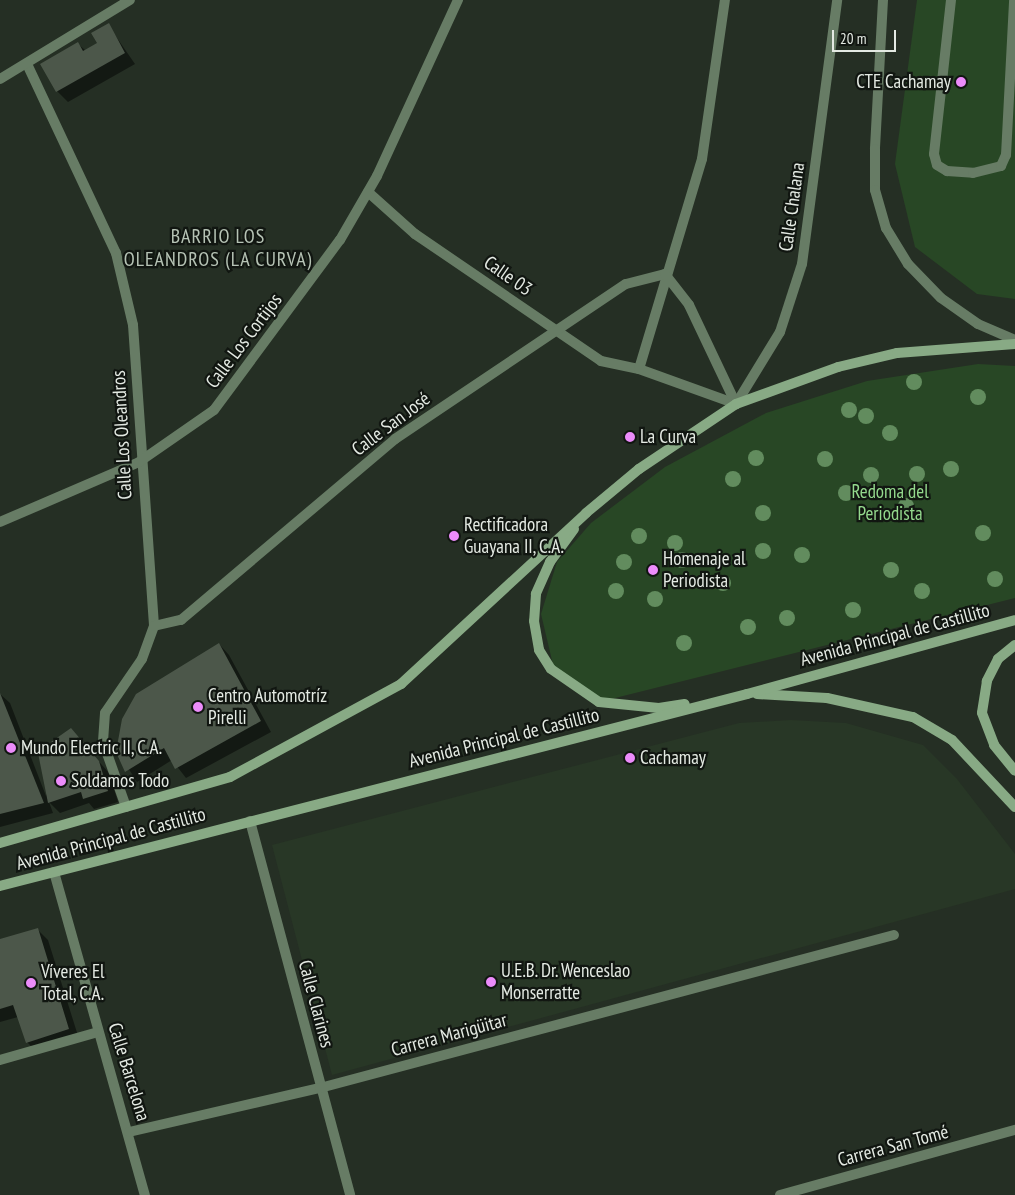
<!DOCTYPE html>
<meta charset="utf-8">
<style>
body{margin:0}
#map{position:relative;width:1015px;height:1195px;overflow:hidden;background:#252f24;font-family:"PT Sans Narrow",sans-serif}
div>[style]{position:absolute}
.built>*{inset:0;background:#283726}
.green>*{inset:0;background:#284725}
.shadow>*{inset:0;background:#0007}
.building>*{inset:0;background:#4c574a}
.service>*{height:10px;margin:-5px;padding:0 5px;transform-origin:5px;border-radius:5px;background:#677c65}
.minor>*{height:10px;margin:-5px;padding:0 5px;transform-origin:5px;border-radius:5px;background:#677c65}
.secondary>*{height:10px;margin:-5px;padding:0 5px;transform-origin:5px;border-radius:5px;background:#88aa85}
.trees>*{width:16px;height:16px;margin:-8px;border-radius:50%;background:#628c5e}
.dots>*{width:14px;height:14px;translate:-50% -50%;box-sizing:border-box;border:2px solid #111611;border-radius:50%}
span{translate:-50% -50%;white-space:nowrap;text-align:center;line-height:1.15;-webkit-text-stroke:4.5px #111611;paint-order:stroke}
.poi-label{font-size:19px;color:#e4eae3}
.right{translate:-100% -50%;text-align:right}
.left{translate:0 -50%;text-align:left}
.street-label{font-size:19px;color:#e4eae3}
.park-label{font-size:19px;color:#94d98d}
.neighbourhood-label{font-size:20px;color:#b6c3b5;letter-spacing:1px}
.scale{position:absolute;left:832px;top:30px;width:64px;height:22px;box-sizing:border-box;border:2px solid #e4eae3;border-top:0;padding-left:6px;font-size:15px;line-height:18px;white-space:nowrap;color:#e4eae3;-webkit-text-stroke:4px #111611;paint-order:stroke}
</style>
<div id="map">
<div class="built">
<i style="clip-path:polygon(791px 720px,846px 723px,923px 745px,957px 779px,1015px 854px,1015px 889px,332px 1075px,272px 845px,739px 723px)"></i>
</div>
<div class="green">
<i style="clip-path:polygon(917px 0,1015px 0,1015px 299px,977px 294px,915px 247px,895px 164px)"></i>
<i style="clip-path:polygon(978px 364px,1015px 366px,1015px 598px,599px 702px,555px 673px,541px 614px,557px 562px,591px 523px,665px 467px,766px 413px,867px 381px)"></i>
</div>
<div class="shadow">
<i style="clip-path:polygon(108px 25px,135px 64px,68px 102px,57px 91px,78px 44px,86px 51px,98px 44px)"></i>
<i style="clip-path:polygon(219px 644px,229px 655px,271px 732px,186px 778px,172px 760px,137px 782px,118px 752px)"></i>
<i style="clip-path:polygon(0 694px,10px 703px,46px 796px,59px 749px,71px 730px,109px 773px,118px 802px,94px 809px,89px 803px,60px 813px,49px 802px,53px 813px,0 827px)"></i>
<i style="clip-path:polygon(37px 929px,48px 940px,79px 1039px,37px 1052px,27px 1042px,18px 1017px,0 1022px,0 940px)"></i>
</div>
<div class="building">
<i style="clip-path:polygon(109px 23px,125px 53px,56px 92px,40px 64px,78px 42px,83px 51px,97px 43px,91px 33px)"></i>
<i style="clip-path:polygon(219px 643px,261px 721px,175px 769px,164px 748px,125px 772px,116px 752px,122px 719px,136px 694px)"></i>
<i style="clip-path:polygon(0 693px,44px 803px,0 814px)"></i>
<i style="clip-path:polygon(71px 728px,99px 761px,108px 791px,83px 799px,81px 792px,48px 803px,38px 753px,56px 749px,51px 742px)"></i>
<i style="clip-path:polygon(38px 928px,69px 1029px,26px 1043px,13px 1005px,0 1009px,0 939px)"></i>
</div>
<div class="service">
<i style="left:951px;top:0;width:155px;rotate:96.3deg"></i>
<i style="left:934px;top:154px;width:11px;rotate:75deg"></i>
<i style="left:937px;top:165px;width:12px;rotate:31deg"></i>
<i style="left:947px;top:171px;width:26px;rotate:4deg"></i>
<i style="left:973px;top:173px;width:29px;rotate:-14deg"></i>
<i style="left:1001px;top:166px;width:12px;rotate:-66deg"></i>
<i style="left:1006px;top:155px;width:155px;rotate:-87deg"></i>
</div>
<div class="minor">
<i style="left:883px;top:0;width:149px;rotate:93.1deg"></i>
<i style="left:875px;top:149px;width:41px;rotate:90deg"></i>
<i style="left:875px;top:190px;width:40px;rotate:74deg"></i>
<i style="left:886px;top:228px;width:42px;rotate:58.6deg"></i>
<i style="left:908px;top:264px;width:47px;rotate:45.9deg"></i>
<i style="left:941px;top:298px;width:45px;rotate:35.1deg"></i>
<i style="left:978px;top:324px;width:40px;rotate:23.4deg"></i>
<i style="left:27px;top:64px;width:209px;rotate:64.8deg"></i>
<i style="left:116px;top:253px;width:74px;rotate:76.7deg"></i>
<i style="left:133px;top:325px;width:302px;rotate:86deg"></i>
<i style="left:154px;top:626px;width:35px;rotate:110deg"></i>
<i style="left:142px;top:659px;width:65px;rotate:124.4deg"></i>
<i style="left:105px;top:713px;width:29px;rotate:94deg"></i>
<i style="left:103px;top:742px;width:69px;rotate:70.5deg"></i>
<i style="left:0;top:79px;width:152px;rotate:-31.3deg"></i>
<i style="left:368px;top:192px;width:63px;rotate:41.8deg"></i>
<i style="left:415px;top:234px;width:225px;rotate:34.3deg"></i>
<i style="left:601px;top:361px;width:39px;rotate:12deg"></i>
<i style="left:639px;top:369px;width:103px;rotate:19.8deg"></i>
<i style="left:639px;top:369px;width:219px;rotate:-73.3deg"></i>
<i style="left:702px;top:159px;width:161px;rotate:-81.8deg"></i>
<i style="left:736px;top:404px;width:84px;rotate:-58.6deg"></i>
<i style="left:780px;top:332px;width:71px;rotate:-72.1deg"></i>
<i style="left:802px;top:264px;width:266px;rotate:-82.4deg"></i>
<i style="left:0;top:522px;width:151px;rotate:-23.3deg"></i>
<i style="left:139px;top:462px;width:91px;rotate:-34.7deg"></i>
<i style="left:214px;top:410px;width:212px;rotate:-53.5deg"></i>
<i style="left:340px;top:240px;width:74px;rotate:-60deg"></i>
<i style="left:377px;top:176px;width:194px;rotate:-65.3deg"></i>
<i style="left:154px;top:626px;width:28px;rotate:-13deg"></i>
<i style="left:181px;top:620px;width:280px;rotate:-40.2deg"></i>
<i style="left:395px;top:439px;width:278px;rotate:-33.9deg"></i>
<i style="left:626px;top:284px;width:40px;rotate:-14.4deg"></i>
<i style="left:665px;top:274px;width:39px;rotate:52deg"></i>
<i style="left:689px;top:305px;width:110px;rotate:64.6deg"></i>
<i style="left:250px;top:821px;width:387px;rotate:75deg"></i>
<i style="left:54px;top:872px;width:336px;rotate:74.3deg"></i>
<i style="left:0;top:1060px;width:102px;rotate:-15.9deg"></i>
<i style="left:129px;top:1132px;width:196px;rotate:-13deg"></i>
<i style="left:320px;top:1088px;width:594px;rotate:-14.93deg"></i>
<i style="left:780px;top:1195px;width:244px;rotate:-15.5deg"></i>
</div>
<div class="secondary">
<i style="left:574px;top:529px;width:41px;rotate:126deg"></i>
<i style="left:550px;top:562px;width:35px;rotate:114deg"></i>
<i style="left:536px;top:594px;width:27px;rotate:94deg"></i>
<i style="left:534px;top:621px;width:29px;rotate:80deg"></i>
<i style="left:539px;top:650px;width:22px;rotate:58deg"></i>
<i style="left:551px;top:669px;width:58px;rotate:34.5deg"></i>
<i style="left:599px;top:702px;width:60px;rotate:5.7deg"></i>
<i style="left:659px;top:708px;width:26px;rotate:-9deg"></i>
<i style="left:1015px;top:645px;width:22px;rotate:141deg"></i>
<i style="left:998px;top:659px;width:25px;rotate:117deg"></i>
<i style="left:987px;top:681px;width:32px;rotate:99deg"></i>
<i style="left:982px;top:713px;width:34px;rotate:69deg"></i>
<i style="left:994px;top:745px;width:33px;rotate:51deg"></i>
<i style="left:757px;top:694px;width:70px;rotate:3.3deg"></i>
<i style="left:827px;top:698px;width:88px;rotate:12.5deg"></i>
<i style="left:913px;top:717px;width:45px;rotate:30.5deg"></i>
<i style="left:952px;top:740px;width:92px;rotate:46.8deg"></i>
<i style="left:0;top:843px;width:239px;rotate:-16deg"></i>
<i style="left:230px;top:777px;width:195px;rotate:-28.5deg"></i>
<i style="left:401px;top:684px;width:252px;rotate:-42.7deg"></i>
<i style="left:586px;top:513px;width:69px;rotate:-39.7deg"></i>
<i style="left:639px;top:469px;width:117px;rotate:-33.8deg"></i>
<i style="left:736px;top:404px;width:109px;rotate:-19.9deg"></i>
<i style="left:838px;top:367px;width:61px;rotate:-13.3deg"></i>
<i style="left:897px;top:353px;width:118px;rotate:-4.4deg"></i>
<i style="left:0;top:886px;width:771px;rotate:-14.41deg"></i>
<i style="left:747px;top:694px;width:278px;rotate:-15.4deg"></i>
</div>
<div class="trees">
<i style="left:914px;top:382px"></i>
<i style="left:978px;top:397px"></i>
<i style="left:849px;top:410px"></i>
<i style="left:866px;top:416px"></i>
<i style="left:890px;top:433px"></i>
<i style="left:756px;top:458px"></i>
<i style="left:825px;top:459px"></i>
<i style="left:951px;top:469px"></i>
<i style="left:917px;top:474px"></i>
<i style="left:871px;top:475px"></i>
<i style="left:733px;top:479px"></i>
<i style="left:846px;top:493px"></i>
<i style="left:906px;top:506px"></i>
<i style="left:763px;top:513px"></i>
<i style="left:983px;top:533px"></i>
<i style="left:639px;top:536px"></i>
<i style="left:675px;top:543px"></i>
<i style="left:763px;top:551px"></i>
<i style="left:802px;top:555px"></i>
<i style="left:682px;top:560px"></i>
<i style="left:624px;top:562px"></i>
<i style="left:891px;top:570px"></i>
<i style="left:995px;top:579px"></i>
<i style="left:723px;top:583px"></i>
<i style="left:616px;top:591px"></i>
<i style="left:922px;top:591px"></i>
<i style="left:655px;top:599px"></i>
<i style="left:853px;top:610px"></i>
<i style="left:787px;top:618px"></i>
<i style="left:748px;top:627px"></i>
<i style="left:684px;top:643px"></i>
</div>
<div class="dots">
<i style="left:961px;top:82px;background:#ec8cfa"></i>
<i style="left:630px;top:437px;background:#ec8cfa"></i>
<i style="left:454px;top:536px;background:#ec8cfa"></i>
<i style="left:653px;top:570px;background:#ec8cfa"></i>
<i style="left:198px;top:707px;background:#ec8cfa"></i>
<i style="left:11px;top:748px;background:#ec8cfa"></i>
<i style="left:630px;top:758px;background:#ec8cfa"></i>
<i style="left:61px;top:781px;background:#ec8cfa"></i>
<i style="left:491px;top:982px;background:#ec8cfa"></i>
<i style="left:31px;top:983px;background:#ec8cfa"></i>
</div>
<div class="poi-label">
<span class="right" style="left:951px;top:82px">CTE Cachamay</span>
<span class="left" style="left:640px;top:437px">La Curva</span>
<span class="left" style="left:464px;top:536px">Rectificadora<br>Guayana II, C.A.</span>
<span class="left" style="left:663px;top:570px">Homenaje al<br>Periodista</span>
<span class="left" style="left:208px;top:707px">Centro Automotríz<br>Pirelli</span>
<span class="left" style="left:21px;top:748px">Mundo Electric II, C.A.</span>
<span class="left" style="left:640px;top:758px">Cachamay</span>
<span class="left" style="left:71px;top:781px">Soldamos Todo</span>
<span class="left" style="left:501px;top:982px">U.E.B. Dr. Wenceslao<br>Monserratte</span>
<span class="left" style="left:41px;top:983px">Víveres El<br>Total, C.A.</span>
</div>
<div class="street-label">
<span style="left:792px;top:207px;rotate:-82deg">Calle Chalana</span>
<span style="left:508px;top:276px;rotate:35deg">Calle 03</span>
<span style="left:244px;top:341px;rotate:-53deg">Calle Los Cortijos</span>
<span style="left:391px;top:424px;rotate:-37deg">Calle San José</span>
<span style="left:122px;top:435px;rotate:-93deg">Calle Los Oleandros</span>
<span style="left:895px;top:635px;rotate:-15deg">Avenida Principal de Castillito</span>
<span style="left:504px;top:738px;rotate:-14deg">Avenida Principal de Castillito</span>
<span style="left:111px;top:839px;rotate:-15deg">Avenida Principal de Castillito</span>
<span style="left:316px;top:1004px;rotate:75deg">Calle Clarines</span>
<span style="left:449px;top:1035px;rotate:-15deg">Carrera Marigüitar</span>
<span style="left:129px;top:1072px;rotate:73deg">Calle Barcelona</span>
<span style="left:893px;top:1146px;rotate:-15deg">Carrera San Tomé</span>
</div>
<div class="park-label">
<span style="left:890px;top:503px">Redoma del<br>Periodista</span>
</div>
<div class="neighbourhood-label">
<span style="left:218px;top:248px">BARRIO LOS<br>OLEANDROS (LA CURVA)</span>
</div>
<div class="scale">20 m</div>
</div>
